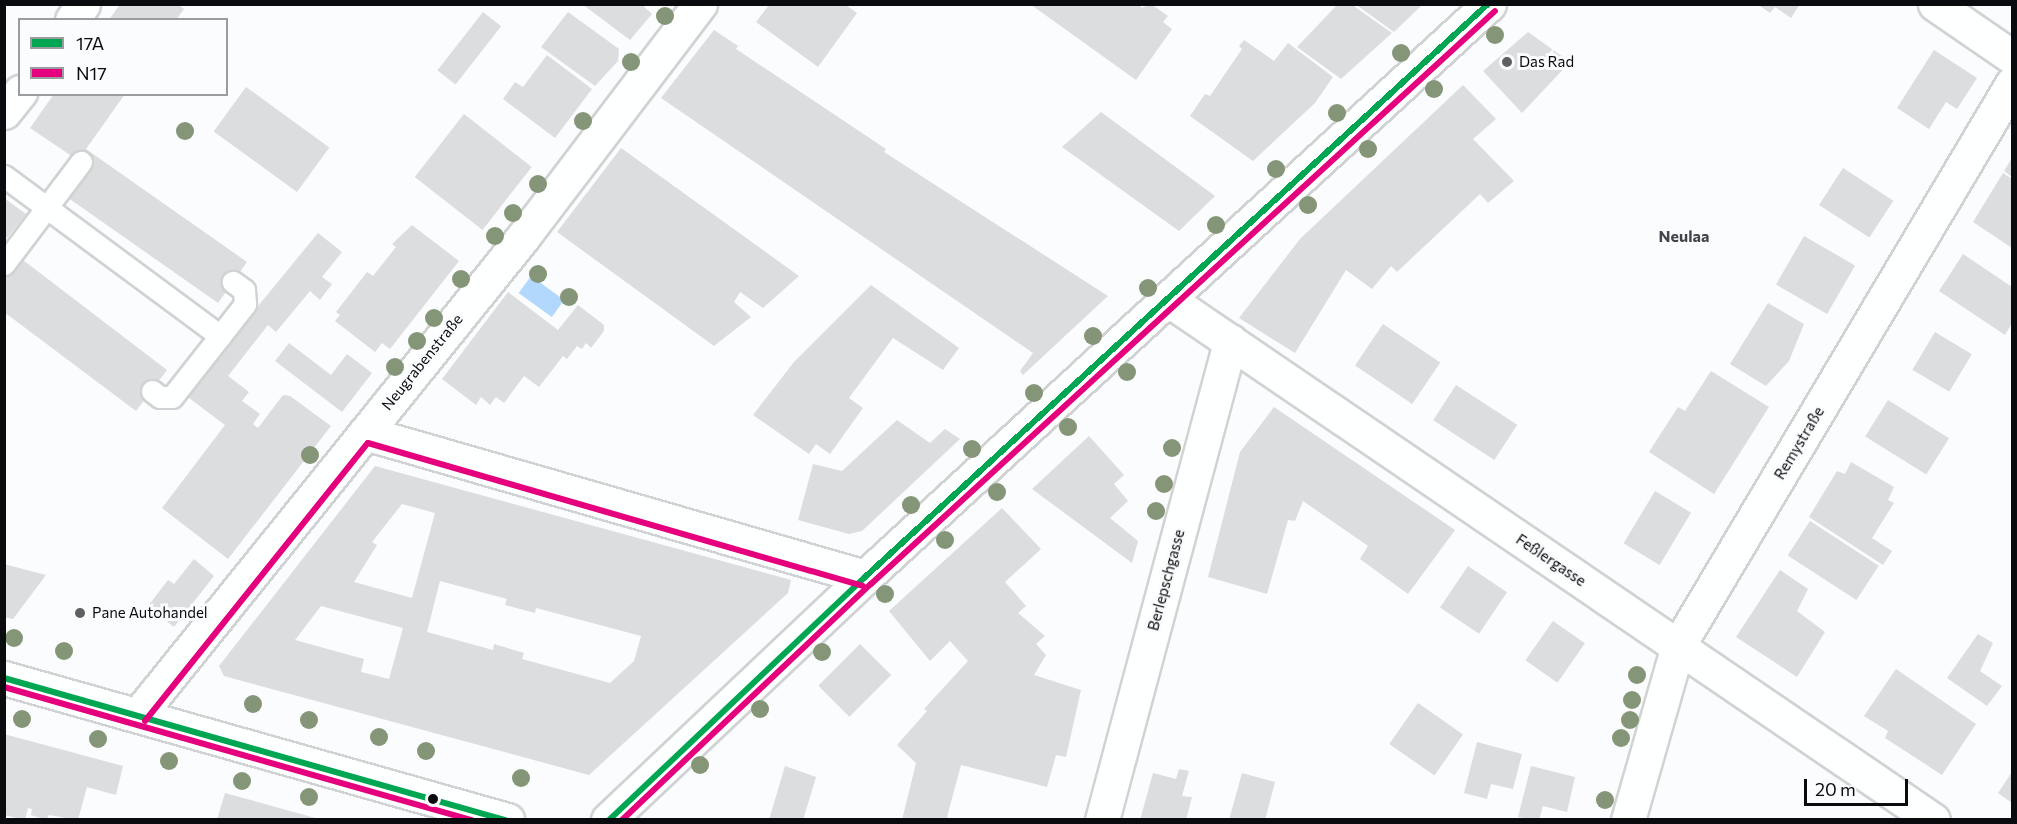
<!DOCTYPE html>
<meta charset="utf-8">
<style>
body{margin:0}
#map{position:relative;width:2017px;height:824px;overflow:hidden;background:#fbfcfd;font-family:Commissioner,sans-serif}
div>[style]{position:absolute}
.water>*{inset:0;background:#b2d8fe;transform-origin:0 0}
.building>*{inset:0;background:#dbddde;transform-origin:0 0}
.roads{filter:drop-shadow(2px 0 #d1d2d4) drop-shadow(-2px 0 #d1d2d4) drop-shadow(0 2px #d1d2d4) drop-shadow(0 -2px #d1d2d4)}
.lane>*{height:21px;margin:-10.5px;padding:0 10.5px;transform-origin:10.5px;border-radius:10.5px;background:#feffff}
.street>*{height:33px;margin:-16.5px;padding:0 16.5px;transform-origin:16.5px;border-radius:16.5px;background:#feffff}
.secondary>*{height:33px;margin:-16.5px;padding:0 16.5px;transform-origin:16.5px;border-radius:16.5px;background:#feffff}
.primary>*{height:33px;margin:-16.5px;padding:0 16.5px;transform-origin:16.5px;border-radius:16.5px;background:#feffff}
.bus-1>*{height:6px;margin:-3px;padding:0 3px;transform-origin:3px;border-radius:3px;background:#00a651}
.bus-2>*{height:6px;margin:-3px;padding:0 3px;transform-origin:3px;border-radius:3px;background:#e5007d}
.trees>*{width:18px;height:18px;margin:-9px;border-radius:50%;background:#859577}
.dots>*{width:16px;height:16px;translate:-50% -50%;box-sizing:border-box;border:3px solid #fafcfe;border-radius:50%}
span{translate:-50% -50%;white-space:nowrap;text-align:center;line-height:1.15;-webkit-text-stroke:6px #fafcfe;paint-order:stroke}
.poi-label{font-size:15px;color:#0a0b0e}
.left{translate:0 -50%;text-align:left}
.street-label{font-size:15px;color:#0a0b0e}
.neighbourhood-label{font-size:16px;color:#42454b;font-weight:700}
.frame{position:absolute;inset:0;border:6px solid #0a0b0e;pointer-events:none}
.legend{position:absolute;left:18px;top:18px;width:210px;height:78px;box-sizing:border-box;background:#fafcfe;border:2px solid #9a9c9e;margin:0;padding:8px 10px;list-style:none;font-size:18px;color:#0a0b0e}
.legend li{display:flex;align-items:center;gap:12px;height:30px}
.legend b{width:30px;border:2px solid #9a9c9e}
.scale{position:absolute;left:1804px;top:779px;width:104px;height:27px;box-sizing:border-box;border:3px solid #0a0b0e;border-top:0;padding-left:8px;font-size:18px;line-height:21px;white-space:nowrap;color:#0a0b0e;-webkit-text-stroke:4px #fafcfe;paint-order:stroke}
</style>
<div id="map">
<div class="water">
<i style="left:531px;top:276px;width:41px;height:21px;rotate:36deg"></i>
</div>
<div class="building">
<i style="clip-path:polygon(120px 4px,177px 4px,184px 9px,176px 20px,109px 20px)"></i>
<i style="clip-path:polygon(582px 4px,641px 4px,652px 14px,630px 40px)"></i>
<i style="clip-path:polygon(1030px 4px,1138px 4px,1142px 8px,1151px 4px,1168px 16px,1163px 22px,1172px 29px,1136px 80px)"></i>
<i style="clip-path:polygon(1338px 4px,1351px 4px,1392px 33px,1341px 79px,1297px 47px)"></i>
<i style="clip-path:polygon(1355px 4px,1423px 4px,1394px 32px)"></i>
<i style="clip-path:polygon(1757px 4px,1800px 4px,1791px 18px,1775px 7px,1770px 13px)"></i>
<i style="clip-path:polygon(769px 5px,846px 5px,857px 13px,818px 67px,756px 22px)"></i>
<i style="left:483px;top:12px;width:23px;height:74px;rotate:38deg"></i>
<i style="clip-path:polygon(568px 12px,619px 49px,618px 61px,595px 86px,541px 47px)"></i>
<i style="clip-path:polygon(714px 30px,738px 46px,736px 49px,886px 149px,884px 152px,1108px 296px,1023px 375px,1020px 371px,1033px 353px,661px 98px)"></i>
<i style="clip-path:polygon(1528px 32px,1570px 62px,1522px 113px,1483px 71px)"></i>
<i style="clip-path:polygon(1244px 40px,1274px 61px,1288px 43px,1333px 77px,1315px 103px,1253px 161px,1190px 116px,1205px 94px,1210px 96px,1242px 49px,1239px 46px)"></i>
<i style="clip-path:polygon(1934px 50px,1977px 78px,1957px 109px,1946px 102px,1929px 129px,1897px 108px)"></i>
<i style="clip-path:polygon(547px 55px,592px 89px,555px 138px,503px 99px,515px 82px,523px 87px)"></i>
<i style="clip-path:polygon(1463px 85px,1496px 119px,1473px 139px,1514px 181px,1488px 203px,1480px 194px,1397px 272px,1391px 266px,1372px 289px,1346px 270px,1295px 353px,1239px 318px,1300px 239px)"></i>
<i style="left:246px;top:87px;width:103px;height:55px;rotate:36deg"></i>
<i style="clip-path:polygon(54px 94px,125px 94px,86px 149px,247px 262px,218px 303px,64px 195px,85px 165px,30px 128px)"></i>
<i style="clip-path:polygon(1101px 112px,1215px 196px,1179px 231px,1062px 147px)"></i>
<i style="left:464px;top:114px;width:86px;height:80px;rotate:38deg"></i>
<i style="clip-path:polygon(621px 148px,799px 276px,763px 308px,740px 292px,734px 302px,751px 317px,714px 346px,557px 232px)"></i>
<i style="clip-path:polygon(2012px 158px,2012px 177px,2004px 171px)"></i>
<i style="left:1843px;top:168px;width:60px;height:44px;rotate:33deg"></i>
<i style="clip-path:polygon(2003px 173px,2012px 179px,2012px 248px,1973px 222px)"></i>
<i style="clip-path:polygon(4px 198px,26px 214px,7px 238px,4px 236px)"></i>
<i style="clip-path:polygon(412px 225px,459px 261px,390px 349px,382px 343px,375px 352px,335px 321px,340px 315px,336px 312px,367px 272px,373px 276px,396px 247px,392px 244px)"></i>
<i style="clip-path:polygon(318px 233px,342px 252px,322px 277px,332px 284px,320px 300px,310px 291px,276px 332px,268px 325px,228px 376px,249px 392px,242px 401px,260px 414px,253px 424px,258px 428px,283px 395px,290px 396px,331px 426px,228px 559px,162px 508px,225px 425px,185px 395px)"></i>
<i style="left:1804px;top:236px;width:59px;height:56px;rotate:30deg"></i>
<i style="clip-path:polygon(1963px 254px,2012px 287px,2012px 323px,2005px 335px,1939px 291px)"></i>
<i style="clip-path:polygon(19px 257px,167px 370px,136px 411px,4px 312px,4px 276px)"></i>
<i style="clip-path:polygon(871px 285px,959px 348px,943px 370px,893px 338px,849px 398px,863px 408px,830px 454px,816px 444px,809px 454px,753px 415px,794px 362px)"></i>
<i style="clip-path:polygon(508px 292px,558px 330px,578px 305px,604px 325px,604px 331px,591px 348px,586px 343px,582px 349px,577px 346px,567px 359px,563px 356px,539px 387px,524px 376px,504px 403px,496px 397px,490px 405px,481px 397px,476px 405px,442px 379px)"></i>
<i style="clip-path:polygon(1768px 303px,1804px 324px,1789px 361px,1766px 386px,1730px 364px)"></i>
<i style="left:1383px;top:324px;width:69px;height:50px;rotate:34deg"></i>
<i style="left:1935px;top:332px;width:43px;height:44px;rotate:31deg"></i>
<i style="clip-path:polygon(289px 343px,331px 375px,347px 354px,372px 373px,342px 412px,275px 361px)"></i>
<i style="clip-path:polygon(1711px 371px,1769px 407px,1714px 494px,1649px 452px,1678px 407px,1685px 411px)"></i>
<i style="left:1456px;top:385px;width:73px;height:42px;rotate:33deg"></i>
<i style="left:1888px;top:400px;width:72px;height:43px;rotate:32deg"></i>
<i style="clip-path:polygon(1274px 407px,1455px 530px,1408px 594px,1360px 559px,1368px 546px,1303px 501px,1295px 521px,1288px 520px,1267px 594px,1208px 577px,1240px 452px)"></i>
<i style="clip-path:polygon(897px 420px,930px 443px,945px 429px,960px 439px,862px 531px,849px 534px,798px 520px,813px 464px,842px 471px)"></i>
<i style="clip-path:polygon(1089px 436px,1124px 475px,1114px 484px,1128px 501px,1110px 518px,1138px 541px,1132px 563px,1032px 489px)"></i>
<i style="clip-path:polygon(1851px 462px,1894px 487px,1888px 500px,1894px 503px,1872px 538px,1892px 551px,1883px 565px,1809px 517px,1837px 471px,1845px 474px)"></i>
<i style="clip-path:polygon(evenodd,375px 466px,791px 580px,788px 593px,589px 775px,224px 676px,219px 666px,375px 466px,402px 504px,435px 513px,412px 598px,354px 582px,377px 545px,372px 542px,402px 504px,375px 466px,440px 581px,507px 599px,505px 605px,535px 613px,536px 608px,641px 636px,634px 661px,610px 683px,522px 659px,524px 653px,494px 644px,493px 650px,427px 632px,440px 581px,375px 466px,321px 606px,403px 628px,389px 679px,361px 672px,364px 659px,295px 640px,321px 606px)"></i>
<i style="left:1655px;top:491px;width:42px;height:61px;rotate:31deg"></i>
<i style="clip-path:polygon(1002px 508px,1041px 549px,1005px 582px,1026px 606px,1018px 613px,1045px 636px,1036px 644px,1046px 655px,1034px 675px,1081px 690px,1066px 757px,1056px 755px,1047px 787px,961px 765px,947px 817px,952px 820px,902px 820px,916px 763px,897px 745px,927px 711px,924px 709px,968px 661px,950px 641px,930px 661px,889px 611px)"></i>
<i style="left:1810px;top:521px;width:82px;height:41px;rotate:33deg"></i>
<i style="clip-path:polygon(194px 559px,214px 576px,174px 627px,148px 606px,168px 580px,174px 584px)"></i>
<i style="clip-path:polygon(4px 564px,46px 575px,13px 619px,4px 617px)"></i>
<i style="left:1468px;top:566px;width:47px;height:50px;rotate:34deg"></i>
<i style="clip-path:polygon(1780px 570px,1808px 589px,1797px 611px,1825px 632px,1797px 677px,1736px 637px)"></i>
<i style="left:1553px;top:621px;width:39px;height:48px;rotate:35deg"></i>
<i style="clip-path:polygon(1978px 634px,1993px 643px,1980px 671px,2002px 686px,1987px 706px,1947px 678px)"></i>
<i style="left:860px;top:644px;width:44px;height:59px;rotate:45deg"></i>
<i style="clip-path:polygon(1896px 669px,1976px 724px,1942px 775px,1885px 738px,1888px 731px,1864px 716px)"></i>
<i style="left:1418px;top:703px;width:55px;height:50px;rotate:35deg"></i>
<i style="clip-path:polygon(4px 734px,123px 766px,116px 795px,87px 787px,78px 820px,49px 815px,46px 820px,31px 815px,32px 809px,28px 808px,25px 820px,4px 815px)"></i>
<i style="clip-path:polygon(1477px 742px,1522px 754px,1513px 789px,1491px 784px,1487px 799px,1464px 793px)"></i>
<i style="clip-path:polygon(785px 766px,816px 777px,803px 820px,769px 820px)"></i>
<i style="clip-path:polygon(1531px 766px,1575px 777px,1567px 812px,1543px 806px,1539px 820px,1518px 817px)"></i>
<i style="clip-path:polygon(1179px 769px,1189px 771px,1182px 796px,1192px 797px,1186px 820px,1140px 820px,1153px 773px,1176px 779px)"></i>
<i style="clip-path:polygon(2012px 772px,2012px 803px,1998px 793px)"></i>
<i style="clip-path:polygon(1242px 773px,1275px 782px,1265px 820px,1229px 820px)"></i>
<i style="clip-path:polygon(225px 793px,319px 819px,319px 820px,217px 820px)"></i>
</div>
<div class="roads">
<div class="lane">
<i style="left:4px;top:176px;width:269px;rotate:36.5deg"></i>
<i style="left:220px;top:336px;width:41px;rotate:-52deg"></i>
<i style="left:245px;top:304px;width:14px;rotate:-94deg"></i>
<i style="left:244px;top:290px;width:14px;rotate:-144deg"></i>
<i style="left:4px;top:264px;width:128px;rotate:-53deg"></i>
<i style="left:152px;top:391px;width:10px;rotate:37deg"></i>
<i style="left:160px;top:397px;width:12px"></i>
<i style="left:172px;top:397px;width:78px;rotate:-51.8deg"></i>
</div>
<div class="street">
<i style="left:1935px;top:4px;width:93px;rotate:34.5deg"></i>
<i style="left:72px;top:20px;width:19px;rotate:-55deg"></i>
<i style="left:4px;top:112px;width:26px;rotate:-51deg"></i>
<i style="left:1169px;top:300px;width:924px;rotate:34.24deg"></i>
<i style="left:365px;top:433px;width:520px;rotate:16.07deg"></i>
<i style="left:138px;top:715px;width:614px;rotate:-51.15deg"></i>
<i style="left:523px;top:237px;width:293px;rotate:-52.8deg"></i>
<i style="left:1102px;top:820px;width:496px;rotate:-75deg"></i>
<i style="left:1628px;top:820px;width:181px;rotate:-74deg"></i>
<i style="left:1678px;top:646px;width:654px;rotate:-59.28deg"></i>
</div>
<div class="secondary">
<i style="left:608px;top:820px;width:354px;rotate:-43.4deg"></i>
<i style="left:865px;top:577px;width:847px;rotate:-42.56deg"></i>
</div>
<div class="primary">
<i style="left:4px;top:678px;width:523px;rotate:15.76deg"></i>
</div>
</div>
<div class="bus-1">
<i style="left:4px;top:678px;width:521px;rotate:15.82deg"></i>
<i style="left:609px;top:820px;width:353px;rotate:-43.5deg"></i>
<i style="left:865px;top:577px;width:846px;rotate:-42.61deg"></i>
</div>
<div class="bus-2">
<i style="left:4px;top:687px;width:487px;rotate:15.9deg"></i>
<i style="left:145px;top:721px;width:356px;rotate:-51.3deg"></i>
<i style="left:368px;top:443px;width:515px;rotate:16.11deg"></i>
<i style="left:622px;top:820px;width:343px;rotate:-43.5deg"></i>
<i style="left:871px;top:584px;width:847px;rotate:-42.56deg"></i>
</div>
<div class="trees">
<i style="left:665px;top:16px"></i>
<i style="left:1495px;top:35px"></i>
<i style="left:1401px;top:53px"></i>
<i style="left:631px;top:62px"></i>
<i style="left:1434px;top:89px"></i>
<i style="left:1337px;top:113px"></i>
<i style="left:583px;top:121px"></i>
<i style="left:185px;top:131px"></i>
<i style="left:1368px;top:149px"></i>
<i style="left:1276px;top:169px"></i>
<i style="left:538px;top:184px"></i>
<i style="left:1308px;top:205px"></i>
<i style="left:513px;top:213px"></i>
<i style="left:1216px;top:225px"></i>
<i style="left:495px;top:236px"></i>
<i style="left:538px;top:274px"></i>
<i style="left:461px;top:279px"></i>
<i style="left:1148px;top:288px"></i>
<i style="left:569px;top:297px"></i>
<i style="left:434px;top:318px"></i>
<i style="left:1093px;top:336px"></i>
<i style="left:417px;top:341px"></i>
<i style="left:395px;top:367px"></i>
<i style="left:1127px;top:372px"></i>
<i style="left:1034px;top:393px"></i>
<i style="left:1068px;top:427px"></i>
<i style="left:1172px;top:448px"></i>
<i style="left:972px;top:449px"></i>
<i style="left:310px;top:455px"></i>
<i style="left:1164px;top:484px"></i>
<i style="left:997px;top:492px"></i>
<i style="left:911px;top:505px"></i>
<i style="left:1156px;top:511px"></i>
<i style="left:945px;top:540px"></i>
<i style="left:885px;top:594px"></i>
<i style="left:14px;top:638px"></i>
<i style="left:64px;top:651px"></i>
<i style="left:822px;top:652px"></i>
<i style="left:1637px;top:675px"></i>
<i style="left:1632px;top:700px"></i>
<i style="left:253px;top:704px"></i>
<i style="left:760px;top:709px"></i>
<i style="left:22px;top:719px"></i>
<i style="left:309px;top:720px"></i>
<i style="left:1630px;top:720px"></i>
<i style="left:379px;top:737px"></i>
<i style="left:1621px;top:738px"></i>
<i style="left:98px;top:739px"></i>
<i style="left:426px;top:751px"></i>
<i style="left:169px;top:761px"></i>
<i style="left:700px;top:765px"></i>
<i style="left:521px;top:778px"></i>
<i style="left:242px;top:781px"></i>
<i style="left:309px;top:797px"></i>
<i style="left:1605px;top:800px"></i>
</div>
<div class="dots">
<i style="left:1507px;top:62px;background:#5e5f62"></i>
<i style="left:80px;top:613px;background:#5e5f62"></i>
<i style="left:433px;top:799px;background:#0a0b0e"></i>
</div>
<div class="poi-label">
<span class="left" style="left:1519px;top:62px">Das Rad</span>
<span class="left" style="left:92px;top:613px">Pane Autohandel</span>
</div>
<div class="street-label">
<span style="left:422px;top:362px;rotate:-51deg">Neugrabenstraße</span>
<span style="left:1799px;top:443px;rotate:-59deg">Remystraße</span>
<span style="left:1551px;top:560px;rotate:34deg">Feßlergasse</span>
<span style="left:1166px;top:580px;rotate:-75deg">Berlepschgasse</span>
</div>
<div class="neighbourhood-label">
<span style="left:1684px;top:236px">Neulaa</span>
</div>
<div class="frame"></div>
<ul class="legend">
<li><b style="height:8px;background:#00a651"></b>17A</li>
<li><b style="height:8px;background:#e5007d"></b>N17</li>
</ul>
<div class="scale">20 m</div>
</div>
